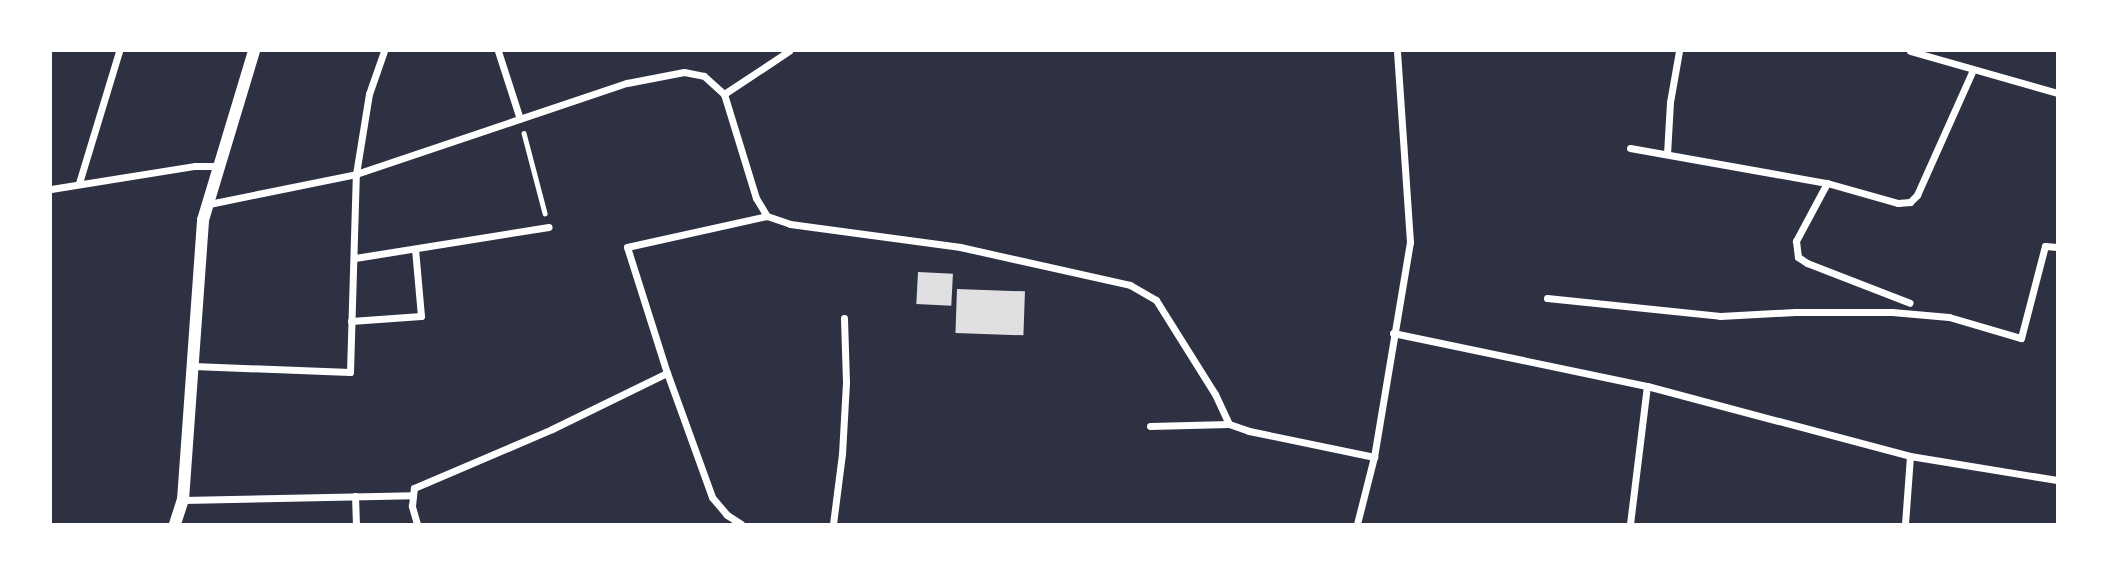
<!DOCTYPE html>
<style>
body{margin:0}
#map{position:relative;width:2108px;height:575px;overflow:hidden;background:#2d3142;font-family:"IBM Plex Sans",sans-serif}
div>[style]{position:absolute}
.building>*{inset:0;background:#e0e0e3;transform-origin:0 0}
.path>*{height:4.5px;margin:-2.25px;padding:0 2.25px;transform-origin:2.25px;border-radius:2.25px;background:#fff}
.minor>*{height:7px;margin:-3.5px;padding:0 3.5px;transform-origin:3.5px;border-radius:3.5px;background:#fff}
.tertiary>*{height:12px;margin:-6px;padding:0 6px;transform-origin:6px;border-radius:6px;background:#fff}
span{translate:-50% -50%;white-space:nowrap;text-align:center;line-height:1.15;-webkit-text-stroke:7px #fff;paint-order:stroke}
.frame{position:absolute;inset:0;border:52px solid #fff;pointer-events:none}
</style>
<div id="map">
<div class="building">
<i style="left:918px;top:272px;width:35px;height:32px;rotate:3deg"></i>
<i style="left:957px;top:289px;width:68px;height:44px;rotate:2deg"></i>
</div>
<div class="path">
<i style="left:524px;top:133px;width:83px;rotate:75.3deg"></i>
</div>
<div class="minor">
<i style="left:498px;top:51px;width:71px;rotate:72.1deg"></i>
<i style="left:1910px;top:51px;width:153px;rotate:15.9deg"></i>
<i style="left:724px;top:94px;width:78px;rotate:-33.5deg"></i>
<i style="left:1630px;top:148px;width:200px;rotate:10.1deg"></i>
<i style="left:1827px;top:183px;width:74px;rotate:15.7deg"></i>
<i style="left:1898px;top:203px;width:12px;rotate:-5deg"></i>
<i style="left:1910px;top:202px;width:10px;rotate:-45deg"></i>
<i style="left:1917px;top:195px;width:137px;rotate:-65.9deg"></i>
<i style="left:1667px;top:154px;width:52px;rotate:-86.7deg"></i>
<i style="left:1670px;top:102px;width:52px;rotate:-80deg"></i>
<i style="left:79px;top:183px;width:138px;rotate:-73.1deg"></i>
<i style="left:1827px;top:183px;width:66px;rotate:118.1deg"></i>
<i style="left:1796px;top:241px;width:16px;rotate:83deg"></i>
<i style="left:1798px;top:257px;width:11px;rotate:34deg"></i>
<i style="left:1807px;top:263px;width:110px;rotate:21.2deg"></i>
<i style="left:51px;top:189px;width:146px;rotate:-9.1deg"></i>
<i style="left:195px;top:166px;width:25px"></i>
<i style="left:209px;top:204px;width:150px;rotate:-11.5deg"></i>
<i style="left:356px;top:174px;width:286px;rotate:-18.6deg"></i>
<i style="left:627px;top:83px;width:58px;rotate:-10.9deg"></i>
<i style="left:684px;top:72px;width:20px;rotate:11deg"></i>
<i style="left:704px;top:76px;width:27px;rotate:42deg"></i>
<i style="left:724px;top:94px;width:109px;rotate:72.9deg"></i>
<i style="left:756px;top:198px;width:21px;rotate:59deg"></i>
<i style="left:355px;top:258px;width:196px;rotate:-9.1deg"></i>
<i style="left:1547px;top:298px;width:174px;rotate:5.9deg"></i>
<i style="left:1720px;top:316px;width:75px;rotate:-3.1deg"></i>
<i style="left:1795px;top:312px;width:97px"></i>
<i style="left:1892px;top:312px;width:57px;rotate:5deg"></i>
<i style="left:1949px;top:317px;width:75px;rotate:16.3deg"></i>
<i style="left:2021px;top:338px;width:95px;rotate:-75.4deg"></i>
<i style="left:2045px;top:246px;width:12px;rotate:5deg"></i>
<i style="left:351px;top:321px;width:70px;rotate:-4.1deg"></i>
<i style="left:421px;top:316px;width:67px;rotate:-95.1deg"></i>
<i style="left:1393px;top:333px;width:259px;rotate:11.8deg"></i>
<i style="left:1647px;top:386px;width:272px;rotate:14.9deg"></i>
<i style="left:1910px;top:456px;width:149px;rotate:9.3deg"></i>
<i style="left:193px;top:366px;width:157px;rotate:2.2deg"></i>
<i style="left:350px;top:372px;width:198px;rotate:-88.3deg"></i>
<i style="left:356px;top:174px;width:81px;rotate:-80.8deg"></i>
<i style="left:369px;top:94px;width:46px;rotate:-70.8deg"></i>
<i style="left:1150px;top:426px;width:79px;rotate:-1.5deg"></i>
<i style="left:355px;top:496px;width:28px;rotate:88deg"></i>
<i style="left:183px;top:500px;width:230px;rotate:-1.2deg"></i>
<i style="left:417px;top:524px;width:19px;rotate:-106deg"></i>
<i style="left:412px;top:506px;width:18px;rotate:-84deg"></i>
<i style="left:414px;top:488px;width:150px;rotate:-23.1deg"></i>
<i style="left:552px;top:429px;width:128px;rotate:-26deg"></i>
<i style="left:741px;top:524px;width:17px;rotate:-147deg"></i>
<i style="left:727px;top:515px;width:23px;rotate:-130deg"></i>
<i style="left:712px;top:497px;width:132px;rotate:-109.9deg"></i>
<i style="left:667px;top:373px;width:132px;rotate:-107.6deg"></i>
<i style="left:627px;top:247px;width:143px;rotate:-12.5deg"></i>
<i style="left:767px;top:216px;width:24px;rotate:19deg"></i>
<i style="left:790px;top:224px;width:172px;rotate:7.7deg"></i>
<i style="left:960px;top:247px;width:174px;rotate:12.6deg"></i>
<i style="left:1130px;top:285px;width:30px;rotate:30deg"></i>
<i style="left:1156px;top:300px;width:111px;rotate:57.9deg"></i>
<i style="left:1215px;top:394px;width:33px;rotate:65deg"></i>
<i style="left:1229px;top:424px;width:21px;rotate:19deg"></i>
<i style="left:1249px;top:431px;width:128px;rotate:11.7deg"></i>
<i style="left:833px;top:524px;width:71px;rotate:-82.7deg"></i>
<i style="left:842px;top:454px;width:72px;rotate:-86.8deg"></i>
<i style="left:846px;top:382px;width:64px;rotate:-91.8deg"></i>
<i style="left:1357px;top:524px;width:69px;rotate:-75.8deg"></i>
<i style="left:1374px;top:457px;width:218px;rotate:-80.5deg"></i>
<i style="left:1410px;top:242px;width:191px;rotate:-93.9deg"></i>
<i style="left:1630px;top:524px;width:139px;rotate:-83deg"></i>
<i style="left:1905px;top:524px;width:68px;rotate:-85.8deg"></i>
</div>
<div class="tertiary">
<i style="left:175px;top:524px;width:25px;rotate:-72deg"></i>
<i style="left:183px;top:500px;width:281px;rotate:-85.9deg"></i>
<i style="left:203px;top:220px;width:177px;rotate:-73.2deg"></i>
</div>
<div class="frame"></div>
</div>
